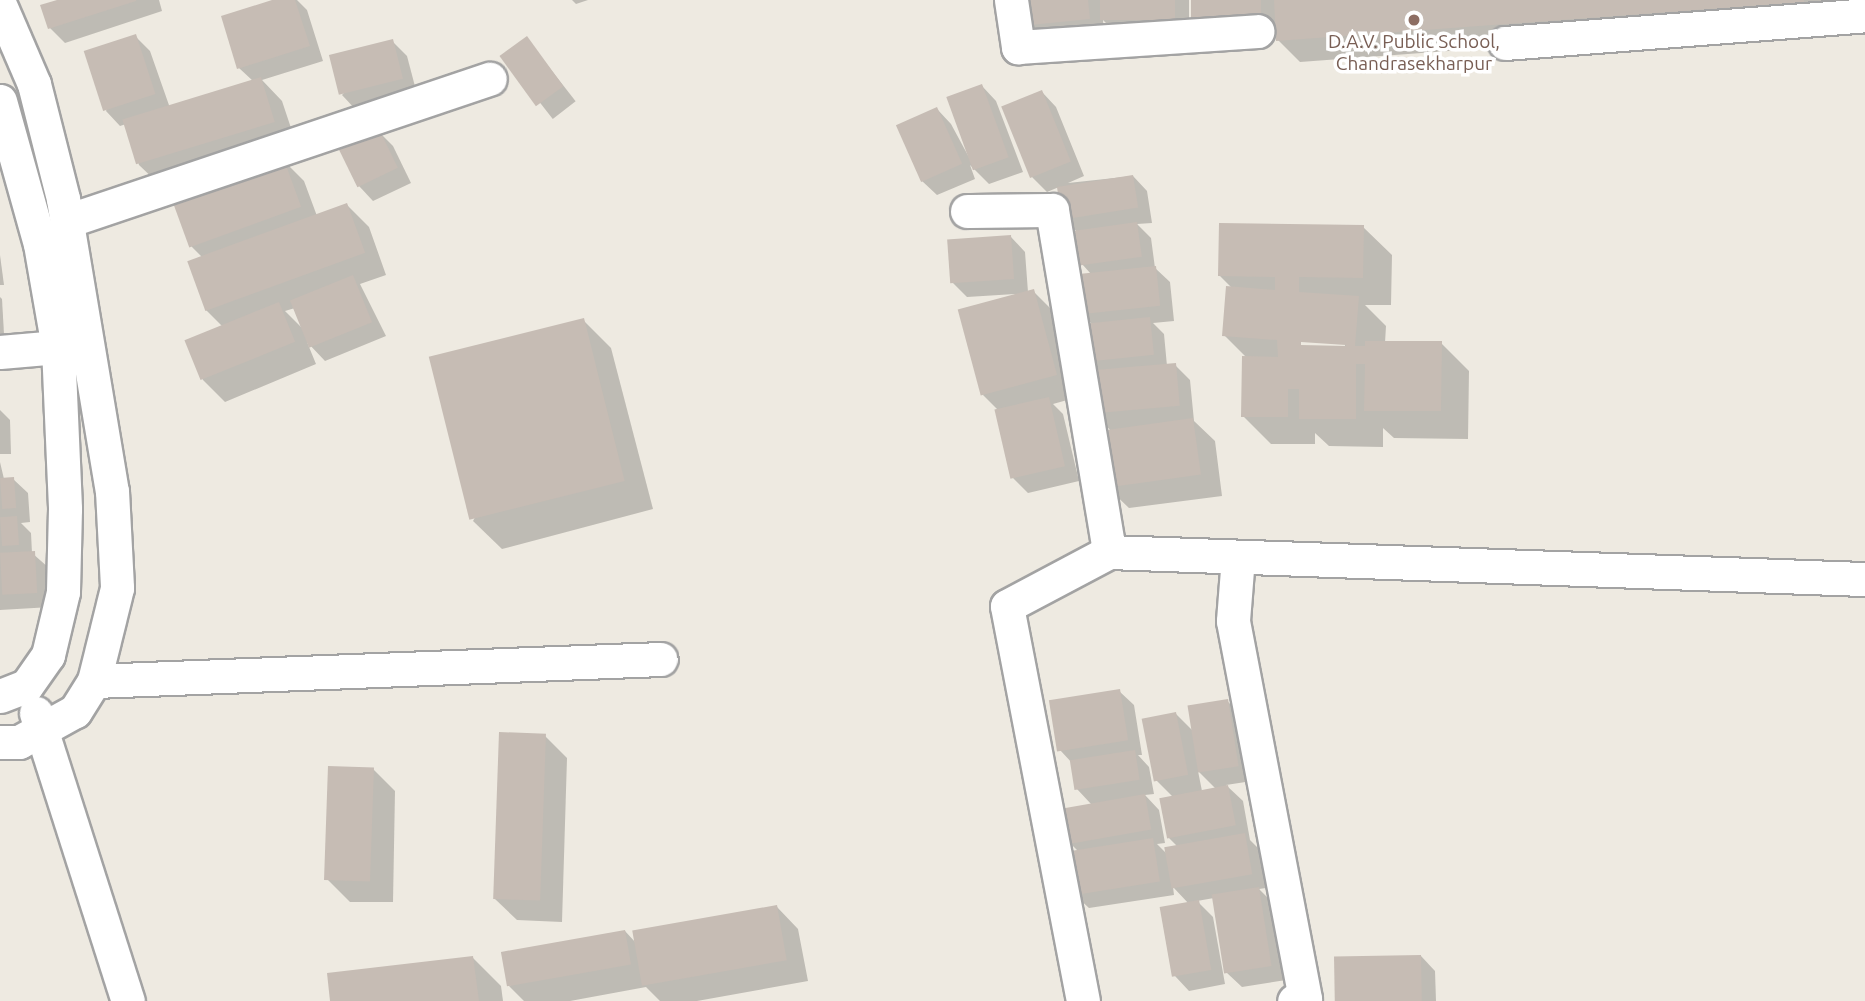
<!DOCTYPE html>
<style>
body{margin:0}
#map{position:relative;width:1865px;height:1001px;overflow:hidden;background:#eeeae1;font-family:Ubuntu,sans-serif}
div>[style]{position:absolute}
.shadow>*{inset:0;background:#0003;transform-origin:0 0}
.building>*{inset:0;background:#c6bcb4;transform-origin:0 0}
.roads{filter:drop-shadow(2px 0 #a3a3a3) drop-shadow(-2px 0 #a3a3a3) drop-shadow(0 2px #a3a3a3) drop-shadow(0 -2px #a3a3a3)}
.minor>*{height:33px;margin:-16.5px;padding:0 16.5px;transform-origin:16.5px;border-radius:16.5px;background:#fff}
.dots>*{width:19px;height:19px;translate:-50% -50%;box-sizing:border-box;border:4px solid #fff;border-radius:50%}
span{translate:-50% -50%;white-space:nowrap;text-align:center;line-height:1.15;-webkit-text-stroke:7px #fff;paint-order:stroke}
.education-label{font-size:19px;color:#785e54}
</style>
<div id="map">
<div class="shadow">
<i style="clip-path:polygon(63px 0,159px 0,162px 11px,65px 43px,50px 28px)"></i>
<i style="clip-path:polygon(278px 0,297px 0,307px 10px,323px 61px,262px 80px,282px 101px,296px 143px,161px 186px,139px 165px,126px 124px,120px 126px,106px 111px,135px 36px,150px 51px,170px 108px,253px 81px,239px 68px)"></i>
<i style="clip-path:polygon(572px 0,588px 0,576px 4px)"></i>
<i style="clip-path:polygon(1020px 0,1189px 0,1189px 34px,1117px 34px,1103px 20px,1104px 33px,1037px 40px,1022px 25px)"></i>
<i style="clip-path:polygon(1193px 0,1865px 0,1865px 20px,1300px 62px,1278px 40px,1277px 32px,1208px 34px)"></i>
<i style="left:527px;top:39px;width:79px;height:29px;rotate:52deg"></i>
<i style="clip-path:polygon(392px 41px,407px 56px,417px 94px,356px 110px,342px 95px)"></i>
<i style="clip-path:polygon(982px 86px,996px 101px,1023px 172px,989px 184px,970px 165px,975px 179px,937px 195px,922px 181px,937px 109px,951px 124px,971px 161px)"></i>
<i style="clip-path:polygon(1042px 92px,1056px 107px,1084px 176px,1068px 183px,1133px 176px,1147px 191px,1152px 223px,1137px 224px,1151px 238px,1155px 268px,1170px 282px,1174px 321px,1153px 323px,1164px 334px,1167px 366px,1175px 365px,1190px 380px,1194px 421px,1215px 441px,1222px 496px,1129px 508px,1107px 487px,1111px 431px,1094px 413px,1086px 361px,1092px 324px,1082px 314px,1091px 274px,1082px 264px,1077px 232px,1063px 217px,1059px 187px,1047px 192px,1032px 177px)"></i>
<i style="clip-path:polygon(378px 131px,393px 146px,411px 183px,373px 201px,359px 186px,341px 149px)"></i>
<i style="clip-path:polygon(evenodd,282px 159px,304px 181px,317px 216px,347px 205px,369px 227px,386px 275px,360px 284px,386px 336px,325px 361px,307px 342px,316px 364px,225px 402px,203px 380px,187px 342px,223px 327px,206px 310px,202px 257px,192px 247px,174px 200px,282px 159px,295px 308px,304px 330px,285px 311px,295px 308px)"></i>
<i style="clip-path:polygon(evenodd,1363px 227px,1392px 255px,1391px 305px,1365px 305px,1386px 326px,1385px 343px,1441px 343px,1469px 371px,1468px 439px,1394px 438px,1383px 428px,1383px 447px,1329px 446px,1315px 433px,1315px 444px,1271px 444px,1243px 416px,1247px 358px,1224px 335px,1232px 288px,1220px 276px,1363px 227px,1298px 340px,1345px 343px,1345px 346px,1300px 347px,1298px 340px)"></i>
<i style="clip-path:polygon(1011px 237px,1025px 252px,1028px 292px,1033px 291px,1055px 313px,1078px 397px,1053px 404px,1063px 414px,1079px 481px,1028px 493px,1013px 478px,999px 411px,983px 395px,1015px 294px,967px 297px,952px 282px)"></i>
<i style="clip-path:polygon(0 255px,4px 285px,0 285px)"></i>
<i style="clip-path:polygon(0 297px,2px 299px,4px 334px,0 334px)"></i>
<i style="clip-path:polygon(583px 320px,611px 348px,653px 509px,502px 549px,473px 521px)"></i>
<i style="clip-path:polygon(0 410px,10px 420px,11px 454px,0 454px)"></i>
<i style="clip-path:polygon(0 462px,4px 479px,13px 479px,28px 493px,30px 522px,21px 523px,31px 533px,32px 553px,49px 568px,51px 607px,0 610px)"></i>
<i style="clip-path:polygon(evenodd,1119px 691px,1134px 705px,1142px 755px,1138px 755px,1149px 767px,1154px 794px,1145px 795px,1159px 810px,1165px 843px,1157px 844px,1167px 854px,1178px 847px,1168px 837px,1173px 797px,1156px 780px,1176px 714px,1193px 731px,1227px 701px,1242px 715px,1252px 781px,1226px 785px,1243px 801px,1250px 840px,1259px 849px,1266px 888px,1259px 889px,1273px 903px,1286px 980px,1242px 987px,1227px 973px,1214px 898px,1197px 901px,1213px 917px,1225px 984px,1189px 991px,1175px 976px,1189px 904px,1173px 887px,1174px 895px,1089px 908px,1074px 894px,1079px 852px,1068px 841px,1091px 804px,1077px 789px,1073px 764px,1060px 750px,1119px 691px,1198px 771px,1216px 789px,1202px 791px,1198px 771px)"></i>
<i style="clip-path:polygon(545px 736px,567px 758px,562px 922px,517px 920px,495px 899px)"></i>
<i style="clip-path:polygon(373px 769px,395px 791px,393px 902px,350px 902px,328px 880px)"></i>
<i style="clip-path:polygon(777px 907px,798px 929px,808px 981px,697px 1001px,660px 1001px,646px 987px,570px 1001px,524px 1001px,509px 986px,625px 931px,636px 943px)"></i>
<i style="clip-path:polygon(1421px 956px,1435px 971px,1436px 1001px,1336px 1001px)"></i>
<i style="clip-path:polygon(473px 958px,501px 986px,503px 1001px,332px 1001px)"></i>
</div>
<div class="building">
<i style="clip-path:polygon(57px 0,136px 0,136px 1px,48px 29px,40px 5px)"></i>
<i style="clip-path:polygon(272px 0,295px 0,310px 46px,237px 69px,221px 16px)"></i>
<i style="clip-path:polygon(1018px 0,1088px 0,1090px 19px,1020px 26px)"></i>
<i style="left:1100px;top:0;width:75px;height:20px"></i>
<i style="left:1191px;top:0;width:70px;height:20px"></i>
<i style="clip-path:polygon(1274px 0,1804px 0,1804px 2px,1276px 41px)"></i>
<i style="left:136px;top:34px;width:63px;height:55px;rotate:72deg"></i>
<i style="left:527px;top:36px;width:62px;height:34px;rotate:54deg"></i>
<i style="left:393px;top:39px;width:41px;height:66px;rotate:76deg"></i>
<i style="left:261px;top:77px;width:47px;height:145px;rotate:73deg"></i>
<i style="left:982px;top:84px;width:78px;height:38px;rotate:70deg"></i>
<i style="left:1042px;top:90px;width:77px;height:44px;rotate:68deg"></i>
<i style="left:937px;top:107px;width:62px;height:45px;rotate:66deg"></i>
<i style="left:379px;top:129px;width:43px;height:45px;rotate:64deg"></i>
<i style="left:283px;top:157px;width:53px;height:119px;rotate:70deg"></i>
<i style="left:1133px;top:175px;width:33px;height:77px;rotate:81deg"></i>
<i style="left:347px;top:203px;width:53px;height:170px;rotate:70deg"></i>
<i style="left:1137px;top:222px;width:35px;height:63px;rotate:82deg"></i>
<i style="clip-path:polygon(evenodd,1219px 223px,1364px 225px,1363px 278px,1299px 277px,1299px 292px,1359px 296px,1355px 346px,1365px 346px,1365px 341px,1442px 341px,1441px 411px,1364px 411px,1365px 364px,1356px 364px,1356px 419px,1299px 419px,1299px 389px,1288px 389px,1288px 417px,1241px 417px,1242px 356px,1278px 357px,1277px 340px,1222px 336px,1226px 286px,1275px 290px,1275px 277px,1218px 276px,1219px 223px,1301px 342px,1346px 345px,1346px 346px,1301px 345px,1301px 342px)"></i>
<i style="left:1011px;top:235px;width:44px;height:64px;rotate:86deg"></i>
<i style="left:1156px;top:266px;width:40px;height:80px;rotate:84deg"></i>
<i style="left:353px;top:275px;width:51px;height:68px;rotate:68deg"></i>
<i style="left:1034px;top:289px;width:89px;height:79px;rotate:75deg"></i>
<i style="left:279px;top:302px;width:43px;height:102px;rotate:68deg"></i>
<i style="left:1150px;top:317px;width:38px;height:70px;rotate:84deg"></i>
<i style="left:584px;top:318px;width:168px;height:160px;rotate:76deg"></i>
<i style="left:1176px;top:363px;width:43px;height:87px;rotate:85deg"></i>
<i style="left:1049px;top:397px;width:71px;height:56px;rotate:77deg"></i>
<i style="left:1193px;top:418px;width:57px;height:96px;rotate:82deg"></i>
<i style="left:14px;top:477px;width:31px;height:14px;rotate:86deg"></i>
<i style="left:17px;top:516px;width:29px;height:17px;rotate:86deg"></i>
<i style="left:35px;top:551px;width:42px;height:35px;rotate:87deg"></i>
<i style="left:1120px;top:689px;width:52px;height:72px;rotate:81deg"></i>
<i style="left:1228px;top:699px;width:68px;height:41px;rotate:81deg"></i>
<i style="left:1176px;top:712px;width:64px;height:35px;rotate:79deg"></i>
<i style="left:499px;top:732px;width:47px;height:167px;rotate:2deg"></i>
<i style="left:1135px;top:750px;width:30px;height:66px;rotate:81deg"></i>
<i style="left:328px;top:766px;width:46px;height:114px;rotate:2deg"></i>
<i style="left:1228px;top:785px;width:41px;height:70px;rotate:79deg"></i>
<i style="left:1145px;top:794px;width:36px;height:85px;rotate:80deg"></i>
<i style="left:1245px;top:833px;width:42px;height:82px;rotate:80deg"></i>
<i style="left:1153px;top:838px;width:44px;height:88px;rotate:81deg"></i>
<i style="left:1259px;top:887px;width:80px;height:48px;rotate:81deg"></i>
<i style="left:1199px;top:900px;width:71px;height:40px;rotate:80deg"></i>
<i style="left:777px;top:905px;width:56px;height:147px;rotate:80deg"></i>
<i style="left:625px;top:930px;width:35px;height:126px;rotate:80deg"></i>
<i style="left:1421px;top:955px;width:46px;height:87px;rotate:89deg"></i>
<i style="clip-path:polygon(473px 956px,479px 1001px,330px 1001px,327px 973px)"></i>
</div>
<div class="roads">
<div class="minor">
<i style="left:1011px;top:0;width:48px;rotate:81.5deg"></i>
<i style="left:1018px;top:47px;width:240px;rotate:-3.8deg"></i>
<i style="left:0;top:5px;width:86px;rotate:66.7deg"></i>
<i style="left:34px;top:84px;width:119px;rotate:75.8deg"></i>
<i style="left:63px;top:199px;width:296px;rotate:80.5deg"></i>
<i style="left:112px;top:491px;width:97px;rotate:87deg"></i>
<i style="left:117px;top:588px;width:96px;rotate:103.9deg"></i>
<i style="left:94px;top:681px;width:36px;rotate:122deg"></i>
<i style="left:75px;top:711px;width:64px;rotate:151deg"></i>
<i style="left:19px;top:742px;width:19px;rotate:180deg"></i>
<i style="left:1505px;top:43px;width:361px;rotate:-4.4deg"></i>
<i style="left:0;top:101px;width:148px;rotate:74.4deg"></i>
<i style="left:40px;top:244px;width:105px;rotate:80.1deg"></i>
<i style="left:58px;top:347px;width:162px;rotate:87.5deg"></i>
<i style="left:65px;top:509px;width:83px;rotate:91.4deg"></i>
<i style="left:63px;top:592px;width:65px;rotate:103.4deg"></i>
<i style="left:48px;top:655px;width:38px;rotate:125deg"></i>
<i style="left:26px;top:686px;width:28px;rotate:159deg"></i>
<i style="left:967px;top:211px;width:85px;rotate:-0.7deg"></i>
<i style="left:1052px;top:210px;width:347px;rotate:80.5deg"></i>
<i style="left:67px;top:221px;width:446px;rotate:-18.6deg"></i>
<i style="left:0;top:352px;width:58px;rotate:-4.9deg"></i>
<i style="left:1238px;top:557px;width:64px;rotate:94.5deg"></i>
<i style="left:1233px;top:621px;width:385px;rotate:79.2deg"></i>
<i style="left:1305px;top:999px;width:11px;rotate:170deg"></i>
<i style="left:94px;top:681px;width:567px;rotate:-2.22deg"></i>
<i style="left:36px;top:713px;width:302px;rotate:72.3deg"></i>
<i style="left:1083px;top:1001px;width:402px;rotate:-100.9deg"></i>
<i style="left:1007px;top:606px;width:115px;rotate:-27.9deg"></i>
<i style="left:1109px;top:552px;width:756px;rotate:2.05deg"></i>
</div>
</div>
<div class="dots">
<i style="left:1414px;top:20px;background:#8d6e63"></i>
</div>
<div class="education-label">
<span style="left:1414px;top:53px">D.A.V. Public School,<br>Chandrasekharpur</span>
</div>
</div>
